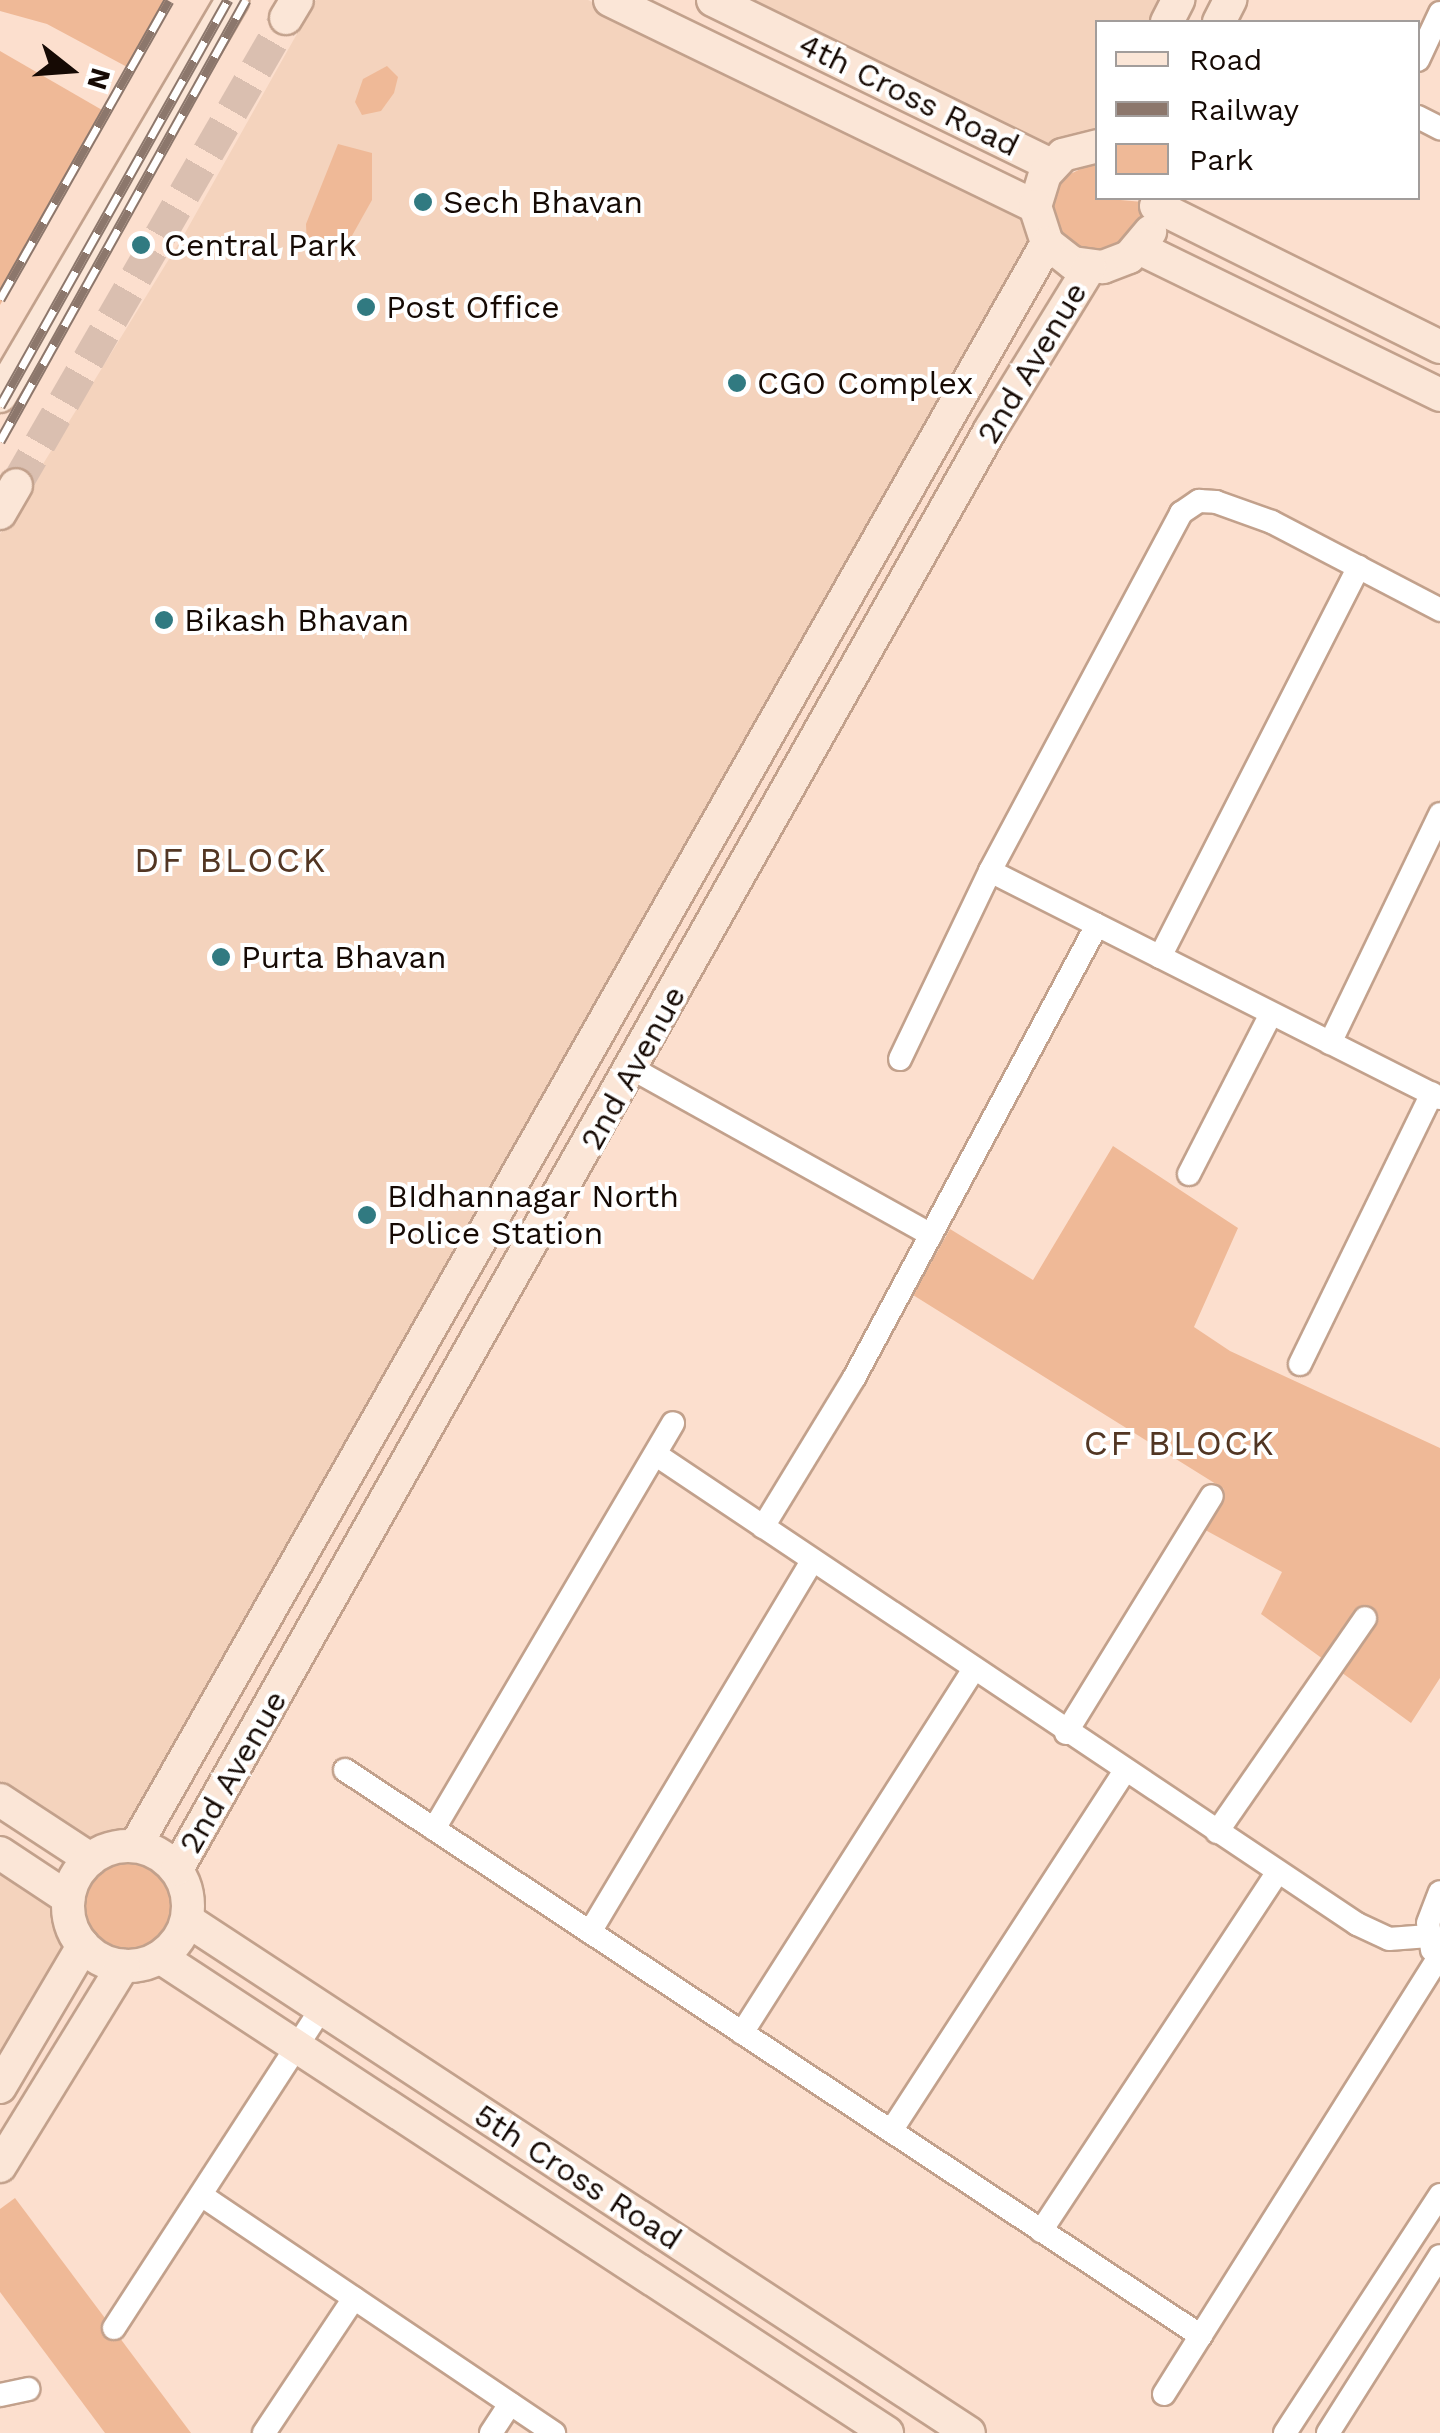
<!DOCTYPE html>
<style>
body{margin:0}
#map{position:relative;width:1440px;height:2433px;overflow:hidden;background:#fcdfce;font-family:"Work Sans",sans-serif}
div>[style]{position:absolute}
.built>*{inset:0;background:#f4d3bd}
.green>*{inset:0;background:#efb997}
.round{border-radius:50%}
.secondary-tunnel>*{height:32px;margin-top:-16px;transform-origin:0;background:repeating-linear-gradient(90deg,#dabfb0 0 32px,transparent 0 48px)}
.roads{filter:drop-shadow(2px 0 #c2a18c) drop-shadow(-2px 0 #c2a18c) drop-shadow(0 2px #c2a18c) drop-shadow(0 -2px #c2a18c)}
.street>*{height:22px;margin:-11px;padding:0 11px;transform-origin:11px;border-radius:11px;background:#fff}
.secondary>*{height:32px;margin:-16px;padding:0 16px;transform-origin:16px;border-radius:16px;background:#fbe6d7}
.secondary>.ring{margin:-16px;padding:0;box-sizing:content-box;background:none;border:32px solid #fbe6d7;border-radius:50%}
.rail>*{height:11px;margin-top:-5.5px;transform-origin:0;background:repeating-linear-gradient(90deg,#fff 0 22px,#8c776c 0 44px);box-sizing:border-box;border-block:2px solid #8c776c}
.dots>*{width:28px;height:28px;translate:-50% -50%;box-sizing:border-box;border:5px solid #fff;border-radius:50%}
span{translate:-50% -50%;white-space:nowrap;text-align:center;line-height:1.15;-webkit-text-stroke:8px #fff;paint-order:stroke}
.street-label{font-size:32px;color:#160a04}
.poi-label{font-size:32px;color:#160a04}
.left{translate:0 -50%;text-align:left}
.neighbourhood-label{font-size:35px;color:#523623;letter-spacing:2.5px}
.legend{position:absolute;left:1095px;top:20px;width:325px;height:180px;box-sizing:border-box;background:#fff;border:2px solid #a29d9b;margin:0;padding:12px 18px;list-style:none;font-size:30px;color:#160a04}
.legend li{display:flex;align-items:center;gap:20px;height:50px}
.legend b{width:50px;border:2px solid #a29d9b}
.north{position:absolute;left:20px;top:20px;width:100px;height:100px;-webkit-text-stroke:8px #fff;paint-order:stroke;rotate:107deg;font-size:28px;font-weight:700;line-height:40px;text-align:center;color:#160a04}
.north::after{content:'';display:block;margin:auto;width:35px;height:45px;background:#160a04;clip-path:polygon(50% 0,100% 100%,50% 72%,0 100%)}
</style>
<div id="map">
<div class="built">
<i style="clip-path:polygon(316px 0,588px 0,1026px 209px,1036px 243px,132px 1834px,89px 1846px,0 1788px,0 534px,185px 233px)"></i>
<i style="clip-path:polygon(739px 0,1167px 0,1156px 22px,1098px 22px,1097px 137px,1053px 151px)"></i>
<i style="clip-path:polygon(0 1865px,58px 1903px,73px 1954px,0 2066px)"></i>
</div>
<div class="green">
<i style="clip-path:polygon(0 0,167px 0,129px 68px,47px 24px,0 11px)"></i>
<i style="clip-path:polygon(0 51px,109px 114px,0 305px)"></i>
<i style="clip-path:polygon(387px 66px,398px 77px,394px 93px,381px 111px,362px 115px,355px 102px,363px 79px)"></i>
<i style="clip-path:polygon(338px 144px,372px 153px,372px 200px,349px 241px,315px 254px,307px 247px,306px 224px)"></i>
<i style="clip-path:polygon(1097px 161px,1098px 198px,1143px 202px,1141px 221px,1122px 246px,1091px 253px,1064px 240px,1050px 212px,1060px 179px)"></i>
<i style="clip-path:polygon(1113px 1146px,1238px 1228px,1194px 1327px,1230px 1351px,1440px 1448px,1440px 1678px,1411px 1723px,1261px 1614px,1282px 1572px,1198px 1526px,1224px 1489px,913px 1295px,950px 1229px,1033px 1280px)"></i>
<i class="round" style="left:83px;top:1860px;width:92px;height:92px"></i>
<i style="clip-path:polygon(15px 2198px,191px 2433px,105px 2433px,0 2292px,0 2209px)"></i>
</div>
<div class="secondary-tunnel">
<i style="left:16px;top:485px;width:539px;rotate:-59.97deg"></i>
</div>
<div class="roads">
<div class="street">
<i style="left:1418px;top:60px;width:52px;rotate:-64.9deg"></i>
<i style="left:1418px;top:117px;width:25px;rotate:27deg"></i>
<i style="left:990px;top:871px;width:504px;rotate:26.77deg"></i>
<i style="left:1160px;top:957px;width:438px;rotate:-63deg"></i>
<i style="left:1330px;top:1043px;width:254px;rotate:-64.3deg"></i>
<i style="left:900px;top:1059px;width:208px;rotate:-64.4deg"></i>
<i style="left:990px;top:871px;width:406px;rotate:-61.9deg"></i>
<i style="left:1181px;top:513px;width:22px;rotate:-34deg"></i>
<i style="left:1199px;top:501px;width:17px;rotate:3deg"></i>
<i style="left:1216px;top:502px;width:59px;rotate:19.7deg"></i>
<i style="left:1272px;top:522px;width:190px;rotate:27.6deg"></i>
<i style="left:633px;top:1069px;width:341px;rotate:29.1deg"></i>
<i style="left:1189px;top:1174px;width:180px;rotate:-62.9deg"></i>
<i style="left:1300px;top:1364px;width:301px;rotate:-64deg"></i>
<i style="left:658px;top:1456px;width:841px;rotate:33.8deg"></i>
<i style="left:1357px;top:1924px;width:35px;rotate:25deg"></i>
<i style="left:1389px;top:1939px;width:40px;rotate:-4.3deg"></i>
<i style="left:763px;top:1527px;width:175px;rotate:-58.6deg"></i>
<i style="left:854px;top:1378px;width:514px;rotate:-61.79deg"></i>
<i style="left:1066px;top:1733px;width:278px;rotate:-58.4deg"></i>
<i style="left:345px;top:1770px;width:1026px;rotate:33.47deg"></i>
<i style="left:434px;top:1829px;width:471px;rotate:-59.5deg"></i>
<i style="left:1217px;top:1832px;width:260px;rotate:-55.3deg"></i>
<i style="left:590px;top:1932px;width:432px;rotate:-59.1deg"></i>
<i style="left:1432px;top:1950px;width:27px;rotate:-98deg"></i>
<i style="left:1428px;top:1923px;width:33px;rotate:-69deg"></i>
<i style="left:742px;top:2033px;width:430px;rotate:-57.5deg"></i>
<i style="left:891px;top:2131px;width:428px;rotate:-57deg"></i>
<i style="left:201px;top:2195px;width:426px;rotate:34deg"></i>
<i style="left:1041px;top:2231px;width:430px;rotate:-56.6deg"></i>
<i style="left:114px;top:2328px;width:380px;rotate:-57deg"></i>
<i style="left:1164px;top:2394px;width:513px;rotate:-57.83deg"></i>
<i style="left:0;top:2395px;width:29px;rotate:-12deg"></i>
<i style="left:264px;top:2433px;width:162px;rotate:-56.3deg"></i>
<i style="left:491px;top:2433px;width:35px;rotate:-57deg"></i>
<i style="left:1285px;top:2433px;width:284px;rotate:-56.9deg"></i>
<i style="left:1328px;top:2433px;width:209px;rotate:-57.7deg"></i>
</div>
<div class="secondary">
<i style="left:610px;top:0;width:472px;rotate:25.9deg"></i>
<i style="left:713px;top:0;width:377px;rotate:26deg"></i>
<i style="left:286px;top:18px;width:21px;rotate:-59deg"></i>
<i style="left:1167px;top:22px;width:25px;rotate:-63deg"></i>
<i style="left:1219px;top:22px;width:25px;rotate:-63deg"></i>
<i style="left:1098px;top:146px;width:36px;rotate:166deg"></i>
<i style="left:1063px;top:155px;width:26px;rotate:133deg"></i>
<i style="left:1045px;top:174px;width:34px;rotate:107deg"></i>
<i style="left:1035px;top:206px;width:39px;rotate:72deg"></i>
<i style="left:1047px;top:243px;width:33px;rotate:38deg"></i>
<i style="left:1073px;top:263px;width:30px;rotate:8deg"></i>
<i style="left:1103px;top:267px;width:28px;rotate:-21deg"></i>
<i style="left:1129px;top:257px;width:33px;rotate:-50deg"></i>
<i style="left:1156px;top:206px;width:317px;rotate:26.4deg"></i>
<i style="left:1139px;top:248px;width:335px;rotate:26deg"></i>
<i style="left:0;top:396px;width:459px;rotate:-59.6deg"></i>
<i style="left:0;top:513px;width:32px;rotate:-60deg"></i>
<i style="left:0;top:1800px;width:108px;rotate:33.2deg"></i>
<i style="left:136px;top:1845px;width:1843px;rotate:-60.37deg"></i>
<i class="ring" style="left:68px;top:1846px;width:88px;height:88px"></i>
<i style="left:0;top:1853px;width:82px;rotate:33.5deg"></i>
<i style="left:177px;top:1869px;width:1653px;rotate:-60.53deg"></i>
<i style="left:990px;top:430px;width:191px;rotate:-58.5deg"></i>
<i style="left:187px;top:1920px;width:935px;rotate:33.27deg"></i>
<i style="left:160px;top:1957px;width:869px;rotate:33.21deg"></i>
<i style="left:0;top:2087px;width:164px;rotate:-59.5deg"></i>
<i style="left:0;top:2166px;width:235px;rotate:-58.4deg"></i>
</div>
</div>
<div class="rail">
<i style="left:0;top:299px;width:343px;rotate:-60.5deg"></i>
<i style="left:0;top:406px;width:466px;rotate:-60.7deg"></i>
<i style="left:0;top:441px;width:505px;rotate:-60.85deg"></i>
</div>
<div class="dots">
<i style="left:423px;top:202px;background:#317a81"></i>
<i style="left:141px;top:245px;background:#317a81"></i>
<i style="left:366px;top:307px;background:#317a81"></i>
<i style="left:737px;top:383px;background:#317a81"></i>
<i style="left:164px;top:620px;background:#317a81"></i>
<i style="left:221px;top:957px;background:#317a81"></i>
<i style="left:367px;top:1215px;background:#317a81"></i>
</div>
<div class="street-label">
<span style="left:909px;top:95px;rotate:26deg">4th Cross Road</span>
<span style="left:1032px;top:363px;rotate:-59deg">2nd Avenue</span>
<span style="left:633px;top:1068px;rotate:-61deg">2nd Avenue</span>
<span style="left:233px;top:1772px;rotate:-60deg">2nd Avenue</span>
<span style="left:578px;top:2177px;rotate:33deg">5th Cross Road</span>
</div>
<div class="poi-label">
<span class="left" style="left:443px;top:202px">Sech Bhavan</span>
<span class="left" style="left:164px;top:245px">Central Park</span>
<span class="left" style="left:386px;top:307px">Post Office</span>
<span class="left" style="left:757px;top:383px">CGO Complex</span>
<span class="left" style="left:184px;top:620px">Bikash Bhavan</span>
<span class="left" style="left:241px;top:957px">Purta Bhavan</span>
<span class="left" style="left:387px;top:1215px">BIdhannagar North<br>Police Station</span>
</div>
<div class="neighbourhood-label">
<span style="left:231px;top:860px">DF BLOCK</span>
<span style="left:1180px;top:1443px">CF BLOCK</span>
</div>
<ul class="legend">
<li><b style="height:12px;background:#fbe6d7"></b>Road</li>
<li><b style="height:12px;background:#8c776c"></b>Railway</li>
<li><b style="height:28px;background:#efb997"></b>Park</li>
</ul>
<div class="north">N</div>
</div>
